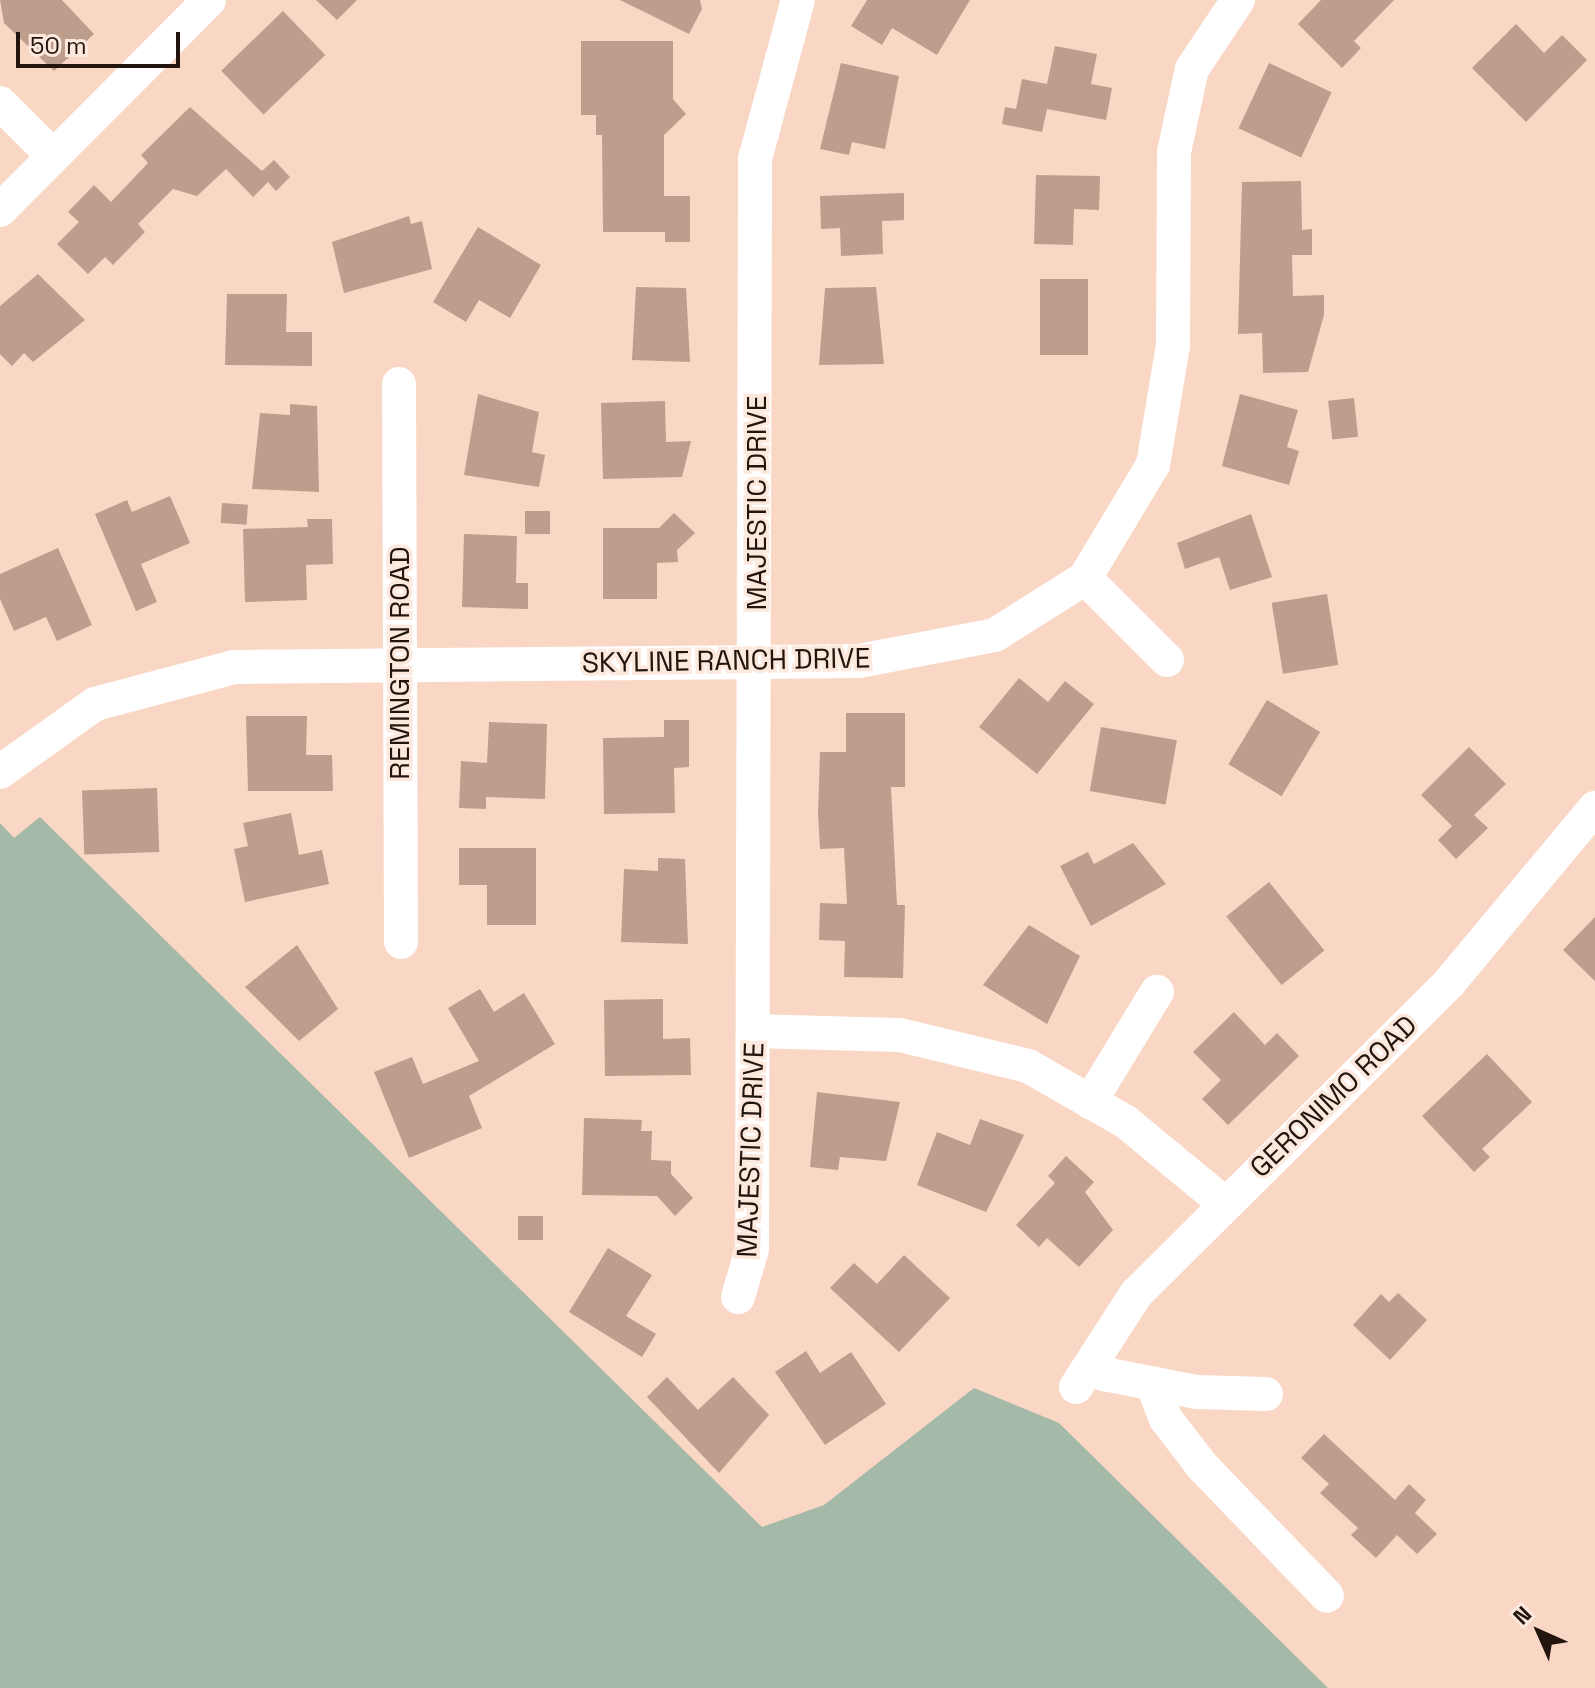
<!DOCTYPE html>
<style>
body{margin:0}
#map{position:relative;width:1595px;height:1688px;overflow:hidden;background:#fad7c5;font-family:"Space Grotesk",sans-serif}
div>[style]{position:absolute}
.green>*{inset:0;background:#a5b9a8}
.building>*{inset:0;background:#bd9d8b;transform-origin:0 0}
.minor>*{height:34px;margin:-17px;padding:0 17px;transform-origin:17px;border-radius:17px;background:#fff}
span{translate:-50% -50%;white-space:nowrap;text-align:center;line-height:1.15;-webkit-text-stroke:7px #fde8dd;paint-order:stroke}
.street-label{font-size:28px;color:#21150e}
.north{position:absolute;left:1499px;top:1592px;width:80px;height:80px;-webkit-text-stroke:6px #fde8dd;paint-order:stroke;rotate:315deg;font-size:22px;font-weight:700;line-height:32px;text-align:center;color:#21150e}
.north::after{content:'';display:block;margin:auto;width:28px;height:36px;background:#21150e;clip-path:polygon(50% 0,100% 100%,50% 72%,0 100%)}
.scale{position:absolute;left:16px;top:32px;width:164px;height:36px;box-sizing:border-box;border:4px solid #21150e;border-top:0;padding-left:10px;font-size:24px;line-height:28px;white-space:nowrap;color:#21150e;-webkit-text-stroke:6px #fde8dd;paint-order:stroke}
</style>
<div id="map">
<div class="green">
<i style="clip-path:polygon(40px 817px,762px 1527px,824px 1505px,974px 1388px,1059px 1423px,1328px 1688px,0 1688px,0 823px,14px 838px)"></i>
</div>
<div class="building">
<i style="clip-path:polygon(0 0,62px 0,94px 34px,54px 71px,4px 23px)"></i>
<i style="clip-path:polygon(316px 0,357px 0,337px 20px)"></i>
<i style="clip-path:polygon(620px 0,700px 0,702px 9px,689px 34px)"></i>
<i style="clip-path:polygon(867px 0,970px 0,937px 55px,892px 28px,882px 45px,851px 26px)"></i>
<i style="clip-path:polygon(1321px 0,1394px 0,1354px 41px,1361px 48px,1342px 68px,1298px 24px)"></i>
<i style="left:283px;top:11px;width:61px;height:86px;rotate:46deg"></i>
<i style="clip-path:polygon(1516px 24px,1544px 53px,1562px 35px,1587px 60px,1526px 122px,1472px 68px)"></i>
<i style="clip-path:polygon(581px 41px,673px 41px,673px 99px,686px 114px,664px 135px,664px 196px,690px 196px,690px 242px,665px 242px,665px 232px,603px 232px,602px 135px,596px 135px,596px 115px,581px 115px)"></i>
<i style="clip-path:polygon(1055px 46px,1097px 54px,1091px 84px,1112px 88px,1106px 120px,1047px 109px,1042px 132px,1002px 124px,1005px 107px,1016px 109px,1022px 79px,1047px 84px)"></i>
<i style="clip-path:polygon(841px 63px,899px 76px,885px 149px,852px 142px,849px 155px,820px 149px)"></i>
<i style="left:1269px;top:63px;width:69px;height:72px;rotate:25deg"></i>
<i style="clip-path:polygon(190px 107px,262px 171px,274px 160px,290px 177px,276px 191px,268px 182px,253px 197px,226px 169px,197px 196px,173px 189px,138px 224px,145px 232px,113px 265px,105px 257px,88px 274px,57px 244px,79px 222px,68px 212px,94px 185px,111px 202px,148px 163px,141px 155px)"></i>
<i style="clip-path:polygon(1036px 175px,1100px 176px,1099px 210px,1074px 209px,1073px 245px,1034px 244px)"></i>
<i style="clip-path:polygon(1301px 181px,1302px 230px,1312px 229px,1312px 255px,1292px 255px,1293px 296px,1324px 295px,1324px 315px,1308px 372px,1263px 373px,1262px 333px,1238px 334px,1242px 182px)"></i>
<i style="clip-path:polygon(904px 193px,904px 220px,882px 221px,883px 254px,841px 256px,840px 228px,821px 229px,820px 196px)"></i>
<i style="clip-path:polygon(409px 216px,411px 224px,422px 221px,432px 269px,344px 293px,332px 242px)"></i>
<i style="clip-path:polygon(478px 227px,541px 265px,510px 318px,479px 300px,466px 322px,433px 302px)"></i>
<i style="clip-path:polygon(38px 274px,85px 320px,33px 362px,24px 353px,12px 366px,0 354px,0 306px)"></i>
<i style="left:1040px;top:279px;width:48px;height:76px"></i>
<i style="clip-path:polygon(636px 287px,686px 288px,690px 362px,632px 360px)"></i>
<i style="clip-path:polygon(876px 287px,884px 364px,819px 365px,825px 288px)"></i>
<i style="clip-path:polygon(227px 294px,287px 294px,286px 332px,312px 332px,312px 366px,225px 365px)"></i>
<i style="clip-path:polygon(478px 394px,539px 412px,532px 452px,545px 455px,539px 487px,464px 475px)"></i>
<i style="clip-path:polygon(1240px 394px,1298px 410px,1287px 447px,1299px 451px,1289px 485px,1222px 466px)"></i>
<i style="left:1354px;top:398px;width:39px;height:26px;rotate:84deg"></i>
<i style="clip-path:polygon(665px 401px,666px 442px,691px 441px,682px 477px,603px 479px,601px 403px)"></i>
<i style="clip-path:polygon(290px 404px,317px 406px,319px 492px,252px 489px,260px 413px,290px 415px)"></i>
<i style="clip-path:polygon(170px 496px,190px 543px,141px 564px,157px 602px,136px 611px,95px 514px,127px 500px,132px 512px)"></i>
<i style="left:222px;top:503px;width:26px;height:20px;rotate:4deg"></i>
<i style="left:525px;top:511px;width:25px;height:23px"></i>
<i style="clip-path:polygon(674px 513px,695px 533px,677px 550px,678px 562px,657px 563px,657px 599px,603px 599px,603px 528px,659px 528px)"></i>
<i style="clip-path:polygon(1251px 514px,1272px 577px,1230px 590px,1219px 557px,1185px 569px,1177px 543px)"></i>
<i style="clip-path:polygon(307px 519px,332px 519px,333px 564px,306px 565px,307px 600px,245px 602px,243px 529px,308px 527px)"></i>
<i style="clip-path:polygon(464px 534px,517px 536px,516px 583px,528px 583px,528px 609px,462px 607px)"></i>
<i style="clip-path:polygon(58px 548px,92px 625px,57px 641px,46px 617px,14px 631px,0 599px,0 574px)"></i>
<i style="left:1327px;top:594px;width:72px;height:56px;rotate:81deg"></i>
<i style="clip-path:polygon(1019px 678px,1048px 702px,1065px 681px,1094px 704px,1037px 774px,979px 727px)"></i>
<i style="left:1267px;top:700px;width:62px;height:75px;rotate:31deg"></i>
<i style="clip-path:polygon(846px 713px,905px 713px,905px 787px,891px 787px,897px 905px,905px 905px,903px 978px,844px 977px,845px 941px,819px 940px,820px 903px,847px 904px,844px 848px,820px 849px,818px 814px,820px 752px,846px 752px)"></i>
<i style="clip-path:polygon(246px 716px,307px 716px,306px 755px,332px 755px,333px 791px,248px 791px)"></i>
<i style="clip-path:polygon(664px 720px,689px 720px,689px 767px,674px 768px,675px 813px,604px 814px,603px 738px,664px 737px)"></i>
<i style="clip-path:polygon(489px 722px,547px 724px,545px 799px,486px 797px,486px 809px,459px 808px,461px 761px,487px 763px)"></i>
<i style="left:1101px;top:727px;width:77px;height:65px;rotate:10deg"></i>
<i style="clip-path:polygon(1469px 747px,1506px 784px,1474px 815px,1488px 828px,1456px 859px,1438px 840px,1452px 826px,1421px 795px)"></i>
<i style="left:157px;top:788px;width:64px;height:75px;rotate:88deg"></i>
<i style="clip-path:polygon(291px 813px,299px 855px,322px 850px,329px 884px,245px 902px,234px 849px,248px 846px,243px 823px)"></i>
<i style="clip-path:polygon(1133px 843px,1166px 884px,1091px 926px,1060px 866px,1088px 852px,1094px 864px)"></i>
<i style="clip-path:polygon(459px 848px,536px 848px,536px 925px,487px 925px,487px 885px,459px 885px)"></i>
<i style="clip-path:polygon(658px 858px,685px 859px,688px 944px,621px 942px,624px 869px,658px 871px)"></i>
<i style="left:1269px;top:882px;width:88px;height:55px;rotate:51deg"></i>
<i style="clip-path:polygon(1595px 917px,1595px 981px,1563px 950px)"></i>
<i style="clip-path:polygon(1029px 925px,1080px 956px,1047px 1024px,983px 985px)"></i>
<i style="clip-path:polygon(297px 945px,338px 1009px,299px 1041px,245px 987px)"></i>
<i style="clip-path:polygon(480px 989px,494px 1012px,524px 993px,555px 1044px,469px 1096px,482px 1128px,409px 1158px,374px 1072px,412px 1057px,423px 1084px,479px 1061px,448px 1008px)"></i>
<i style="clip-path:polygon(663px 999px,663px 1039px,690px 1038px,691px 1075px,605px 1076px,604px 1000px)"></i>
<i style="clip-path:polygon(1234px 1012px,1265px 1045px,1277px 1033px,1299px 1056px,1228px 1125px,1202px 1099px,1221px 1080px,1193px 1052px)"></i>
<i style="clip-path:polygon(1487px 1054px,1532px 1102px,1482px 1149px,1490px 1157px,1474px 1172px,1422px 1116px)"></i>
<i style="clip-path:polygon(817px 1092px,900px 1102px,886px 1161px,840px 1157px,838px 1170px,810px 1167px)"></i>
<i style="clip-path:polygon(584px 1118px,642px 1120px,641px 1131px,652px 1131px,651px 1160px,671px 1161px,671px 1174px,693px 1198px,675px 1216px,657px 1196px,582px 1195px)"></i>
<i style="clip-path:polygon(980px 1119px,1024px 1135px,986px 1212px,917px 1185px,937px 1132px,970px 1145px)"></i>
<i style="clip-path:polygon(1066px 1156px,1094px 1182px,1085px 1192px,1113px 1230px,1079px 1267px,1047px 1238px,1039px 1247px,1016px 1225px,1055px 1183px,1048px 1176px)"></i>
<i style="left:518px;top:1216px;width:25px;height:24px"></i>
<i style="clip-path:polygon(608px 1248px,652px 1275px,626px 1316px,656px 1334px,642px 1357px,569px 1312px)"></i>
<i style="clip-path:polygon(904px 1255px,950px 1298px,899px 1352px,830px 1288px,854px 1263px,877px 1284px)"></i>
<i style="clip-path:polygon(1398px 1293px,1427px 1320px,1390px 1360px,1353px 1325px,1381px 1294px,1389px 1302px)"></i>
<i style="clip-path:polygon(806px 1351px,820px 1373px,851px 1352px,886px 1404px,825px 1445px,775px 1372px)"></i>
<i style="clip-path:polygon(667px 1377px,698px 1410px,733px 1377px,769px 1415px,719px 1473px,647px 1397px)"></i>
<i style="clip-path:polygon(1324px 1434px,1395px 1500px,1409px 1484px,1426px 1500px,1415px 1513px,1437px 1534px,1417px 1554px,1397px 1535px,1376px 1558px,1351px 1535px,1358px 1528px,1320px 1493px,1329px 1484px,1301px 1458px)"></i>
</div>
<div class="minor">
<i style="left:0;top:103px;width:75px;rotate:45deg"></i>
<i style="left:0;top:210px;width:296px;rotate:-45.1deg"></i>
<i style="left:399px;top:384px;width:558px;rotate:89.79deg"></i>
<i style="left:1085px;top:578px;width:116px;rotate:45deg"></i>
<i style="left:0;top:772px;width:117px;rotate:-35.6deg"></i>
<i style="left:95px;top:704px;width:144px;rotate:-14.9deg"></i>
<i style="left:234px;top:667px;width:625px;rotate:-0.55deg"></i>
<i style="left:859px;top:661px;width:138px;rotate:-10.8deg"></i>
<i style="left:995px;top:635px;width:107px;rotate:-32.3deg"></i>
<i style="left:1085px;top:578px;width:132px;rotate:-59deg"></i>
<i style="left:1153px;top:465px;width:121px;rotate:-80.5deg"></i>
<i style="left:1173px;top:346px;width:194px;rotate:-89.7deg"></i>
<i style="left:1174px;top:152px;width:85px;rotate:-77.8deg"></i>
<i style="left:1192px;top:69px;width:83px;rotate:-56.3deg"></i>
<i style="left:754px;top:1031px;width:146px;rotate:1.6deg"></i>
<i style="left:900px;top:1035px;width:132px;rotate:13.6deg"></i>
<i style="left:1028px;top:1066px;width:113px;rotate:29.7deg"></i>
<i style="left:1126px;top:1122px;width:127px;rotate:39.6deg"></i>
<i style="left:1090px;top:1102px;width:129px;rotate:-58.7deg"></i>
<i style="left:738px;top:1297px;width:50px;rotate:-73.7deg"></i>
<i style="left:752px;top:1249px;width:1090px;rotate:-89.84deg"></i>
<i style="left:755px;top:159px;width:165px;rotate:-74.9deg"></i>
<i style="left:1096px;top:1357px;width:19px;rotate:65deg"></i>
<i style="left:1104px;top:1374px;width:95px;rotate:11deg"></i>
<i style="left:1197px;top:1392px;width:69px;rotate:1.7deg"></i>
<i style="left:1152px;top:1383px;width:39px;rotate:69deg"></i>
<i style="left:1166px;top:1419px;width:59px;rotate:52.5deg"></i>
<i style="left:1202px;top:1466px;width:180px;rotate:46.1deg"></i>
<i style="left:1076px;top:1387px;width:111px;rotate:-57.2deg"></i>
<i style="left:1136px;top:1294px;width:441px;rotate:-44.8deg"></i>
<i style="left:1449px;top:983px;width:228px;rotate:-50.2deg"></i>
</div>
<div class="street-label">
<span style="left:756px;top:503px;rotate:-90deg">MAJESTIC DRIVE</span>
<span style="left:726px;top:660px;rotate:-1deg">SKYLINE RANCH DRIVE</span>
<span style="left:399px;top:663px;rotate:-90deg">REMINGTON ROAD</span>
<span style="left:1333px;top:1096px;rotate:-44deg">GERONIMO ROAD</span>
<span style="left:750px;top:1150px;rotate:-88deg">MAJESTIC DRIVE</span>
</div>
<div class="north">N</div>
<div class="scale">50 m</div>
</div>
